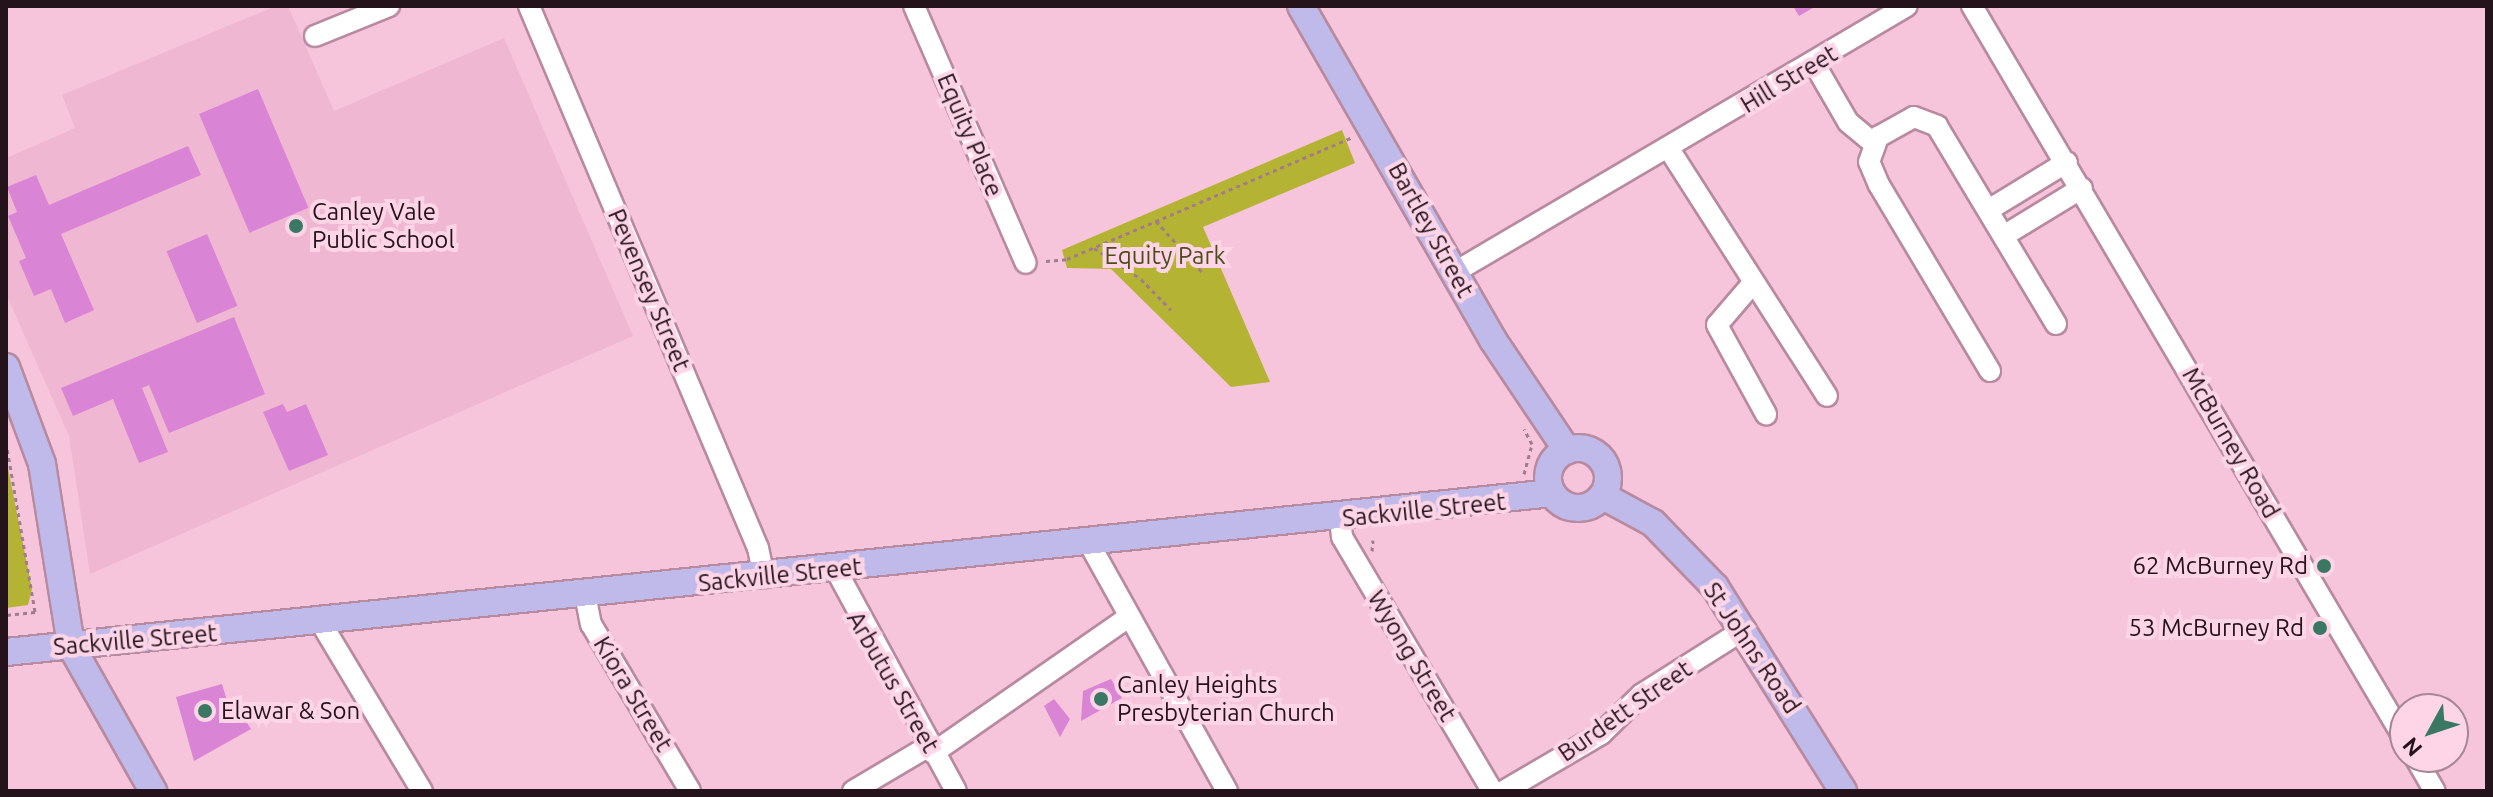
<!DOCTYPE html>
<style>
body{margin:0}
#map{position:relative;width:2493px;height:797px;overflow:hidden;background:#f6c5db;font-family:Ubuntu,sans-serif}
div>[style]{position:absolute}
.built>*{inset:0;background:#f0b7d2}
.green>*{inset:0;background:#b5b334}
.building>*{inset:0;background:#d984d5;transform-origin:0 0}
.path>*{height:3px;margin-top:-1.5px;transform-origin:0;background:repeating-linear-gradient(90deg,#a07c8c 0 4px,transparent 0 8px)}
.roads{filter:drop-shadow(2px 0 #b88aa0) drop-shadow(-2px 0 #b88aa0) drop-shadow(0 2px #b88aa0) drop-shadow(0 -2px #b88aa0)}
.minor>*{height:20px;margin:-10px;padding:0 10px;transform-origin:10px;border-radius:10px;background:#fff}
.major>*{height:26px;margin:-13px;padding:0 13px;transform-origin:13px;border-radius:13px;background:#c0baea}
.major>.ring{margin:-13px;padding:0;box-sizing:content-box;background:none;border:26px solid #c0baea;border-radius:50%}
.dots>*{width:22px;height:22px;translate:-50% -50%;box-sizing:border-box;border:4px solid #fdd5e7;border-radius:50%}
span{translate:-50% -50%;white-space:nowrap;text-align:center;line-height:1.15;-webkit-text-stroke:8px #fdd5e7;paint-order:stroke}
.street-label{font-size:24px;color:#24131b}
.poi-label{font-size:24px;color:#24131b}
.left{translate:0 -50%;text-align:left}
.right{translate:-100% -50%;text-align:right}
.park-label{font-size:24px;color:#4d4d1a}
.frame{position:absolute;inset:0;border:8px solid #24131b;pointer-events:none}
.north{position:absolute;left:2389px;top:693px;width:80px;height:80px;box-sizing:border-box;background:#fdd5e7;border:2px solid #a68795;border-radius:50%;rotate:230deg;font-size:22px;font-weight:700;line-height:32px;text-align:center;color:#24131b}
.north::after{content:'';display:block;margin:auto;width:28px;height:36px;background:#3b7863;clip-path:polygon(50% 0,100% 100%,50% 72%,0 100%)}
</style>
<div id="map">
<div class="built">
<i style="clip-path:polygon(276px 6px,288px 6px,334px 111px,504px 38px,633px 336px,90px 574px,69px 436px,6px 294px,6px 158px,75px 128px,62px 95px)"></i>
</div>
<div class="green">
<i style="clip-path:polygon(1342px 130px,1355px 163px,1203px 227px,1270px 382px,1231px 387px,1111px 269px,1067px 268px,1062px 250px)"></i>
<i style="clip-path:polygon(6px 458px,32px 589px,28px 605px,6px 608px)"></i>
</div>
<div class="building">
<i style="clip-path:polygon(1793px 6px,1816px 6px,1799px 16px)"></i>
<i style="left:258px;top:89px;width:129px;height:64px;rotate:67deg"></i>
<i style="clip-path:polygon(188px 146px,201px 175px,61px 234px,94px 310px,65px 323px,51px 289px,34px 296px,19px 261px,26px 258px,8px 216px,17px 212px,7px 187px,36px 175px,49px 205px)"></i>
<i style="left:207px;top:234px;width:78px;height:44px;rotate:67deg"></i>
<i style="clip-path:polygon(234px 317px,265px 394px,169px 433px,149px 385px,142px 388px,168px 452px,139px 463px,113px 399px,73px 416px,61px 388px)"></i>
<i style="clip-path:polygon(283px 404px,287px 412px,306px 404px,328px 455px,289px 471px,263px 412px)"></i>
<i style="clip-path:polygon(1111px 679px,1122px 698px,1081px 721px,1083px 691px)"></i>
<i style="clip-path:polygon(222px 684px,229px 707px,235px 705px,251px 729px,194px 761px,176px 697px)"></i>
<i style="clip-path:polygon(1054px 699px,1070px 719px,1060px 737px,1044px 706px)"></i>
</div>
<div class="path">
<i style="left:1156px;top:221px;width:70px;rotate:47.9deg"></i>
<i style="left:1094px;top:248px;width:56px;rotate:33.4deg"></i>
<i style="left:1141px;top:279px;width:43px;rotate:45.9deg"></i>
<i style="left:1046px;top:261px;width:21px;rotate:-5deg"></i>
<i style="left:1067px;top:259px;width:311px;rotate:-23.1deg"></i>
<i style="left:6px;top:442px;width:172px;rotate:80.3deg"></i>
<i style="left:35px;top:612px;width:29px;rotate:174deg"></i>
<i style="left:1524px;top:474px;width:31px;rotate:-75deg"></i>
<i style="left:1532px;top:444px;width:17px;rotate:-118deg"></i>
<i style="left:1372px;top:551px;width:11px;rotate:-85deg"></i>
</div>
<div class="roads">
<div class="minor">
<i style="left:529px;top:6px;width:588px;rotate:67.1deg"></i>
<i style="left:758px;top:548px;width:30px;rotate:78deg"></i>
<i style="left:914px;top:6px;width:280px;rotate:66.5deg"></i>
<i style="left:1972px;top:6px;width:852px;rotate:59.46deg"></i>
<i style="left:315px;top:36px;width:80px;rotate:-22.1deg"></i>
<i style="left:1815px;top:65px;width:66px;rotate:59.9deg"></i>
<i style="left:1848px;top:122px;width:33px;rotate:40deg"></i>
<i style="left:1669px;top:149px;width:293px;rotate:57.4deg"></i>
<i style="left:1990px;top:209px;width:90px;rotate:-31.4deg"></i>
<i style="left:2005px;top:235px;width:90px;rotate:-31.4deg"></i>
<i style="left:1455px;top:272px;width:524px;rotate:-30.48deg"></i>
<i style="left:1753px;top:283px;width:55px;rotate:130.6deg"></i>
<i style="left:1717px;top:325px;width:102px;rotate:61.2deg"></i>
<i style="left:1990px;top:371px;width:217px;rotate:-120.8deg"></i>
<i style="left:1879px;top:185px;width:25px;rotate:-113deg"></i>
<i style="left:1869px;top:162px;width:27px;rotate:-70deg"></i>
<i style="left:1878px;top:137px;width:41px;rotate:-29.1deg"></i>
<i style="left:1914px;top:117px;width:25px;rotate:21deg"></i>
<i style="left:1937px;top:126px;width:231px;rotate:59deg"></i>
<i style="left:1340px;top:518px;width:19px;rotate:84deg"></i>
<i style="left:1342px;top:537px;width:295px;rotate:59.4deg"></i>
<i style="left:1089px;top:543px;width:284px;rotate:60.9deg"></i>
<i style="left:836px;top:570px;width:251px;rotate:61.5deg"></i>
<i style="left:585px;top:594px;width:31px;rotate:79deg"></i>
<i style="left:591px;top:624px;width:194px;rotate:59.3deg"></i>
<i style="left:321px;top:623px;width:196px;rotate:59deg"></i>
<i style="left:933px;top:753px;width:235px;rotate:-34.8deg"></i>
<i style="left:2415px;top:757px;width:39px;rotate:60deg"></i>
<i style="left:853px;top:791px;width:88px;rotate:-30.6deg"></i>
<i style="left:1504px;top:791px;width:113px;rotate:-30.4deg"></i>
<i style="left:1601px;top:734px;width:57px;rotate:-44.3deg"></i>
<i style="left:1642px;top:694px;width:122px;rotate:-32.3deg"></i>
</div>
<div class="major">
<i style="left:1301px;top:6px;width:385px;rotate:60.1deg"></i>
<i style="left:1493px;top:340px;width:133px;rotate:56.1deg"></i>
<i style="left:6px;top:367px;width:103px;rotate:69.6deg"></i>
<i style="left:42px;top:464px;width:184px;rotate:80.9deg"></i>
<i style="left:71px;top:646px;width:167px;rotate:60.5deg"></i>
<i class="ring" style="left:1548px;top:448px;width:34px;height:34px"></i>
<i style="left:1603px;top:496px;width:57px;rotate:28.4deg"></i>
<i style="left:1653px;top:523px;width:89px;rotate:45.9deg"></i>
<i style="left:1715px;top:587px;width:241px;rotate:57.9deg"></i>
<i style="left:6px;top:652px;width:1554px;rotate:-5.87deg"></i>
</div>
</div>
<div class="dots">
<i style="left:296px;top:226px;background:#3b7863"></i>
<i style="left:2324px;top:566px;background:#3b7863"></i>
<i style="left:2320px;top:628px;background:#3b7863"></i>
<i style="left:1101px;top:699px;background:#3b7863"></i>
<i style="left:205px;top:711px;background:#3b7863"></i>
</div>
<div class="street-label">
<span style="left:1789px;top:79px;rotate:-31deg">Hill Street</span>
<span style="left:970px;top:135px;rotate:67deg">Equity Place</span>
<span style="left:1431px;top:230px;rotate:61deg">Bartley Street</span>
<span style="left:649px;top:290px;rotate:67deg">Pevensey Street</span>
<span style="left:2231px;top:443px;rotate:60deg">McBurney Road</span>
<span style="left:1424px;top:510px;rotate:-6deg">Sackville Street</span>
<span style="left:780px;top:575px;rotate:-6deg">Sackville Street</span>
<span style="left:135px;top:640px;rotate:-5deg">Sackville Street</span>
<span style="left:1752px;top:648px;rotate:56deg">St Johns Road</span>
<span style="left:1412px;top:656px;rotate:59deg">Wyong Street</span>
<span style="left:893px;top:682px;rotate:60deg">Arbutus Street</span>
<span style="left:633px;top:694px;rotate:59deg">Kiora Street</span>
<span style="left:1625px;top:711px;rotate:-35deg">Burdett Street</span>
</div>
<div class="poi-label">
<span class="left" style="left:312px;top:226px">Canley Vale<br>Public School</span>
<span class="right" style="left:2308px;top:566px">62 McBurney Rd</span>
<span class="right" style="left:2304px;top:628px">53 McBurney Rd</span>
<span class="left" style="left:1117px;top:699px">Canley Heights<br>Presbyterian Church</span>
<span class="left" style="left:221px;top:711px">Elawar &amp; Son</span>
</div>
<div class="park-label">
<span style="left:1165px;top:256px">Equity Park</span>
</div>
<div class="frame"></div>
<div class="north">N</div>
</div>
